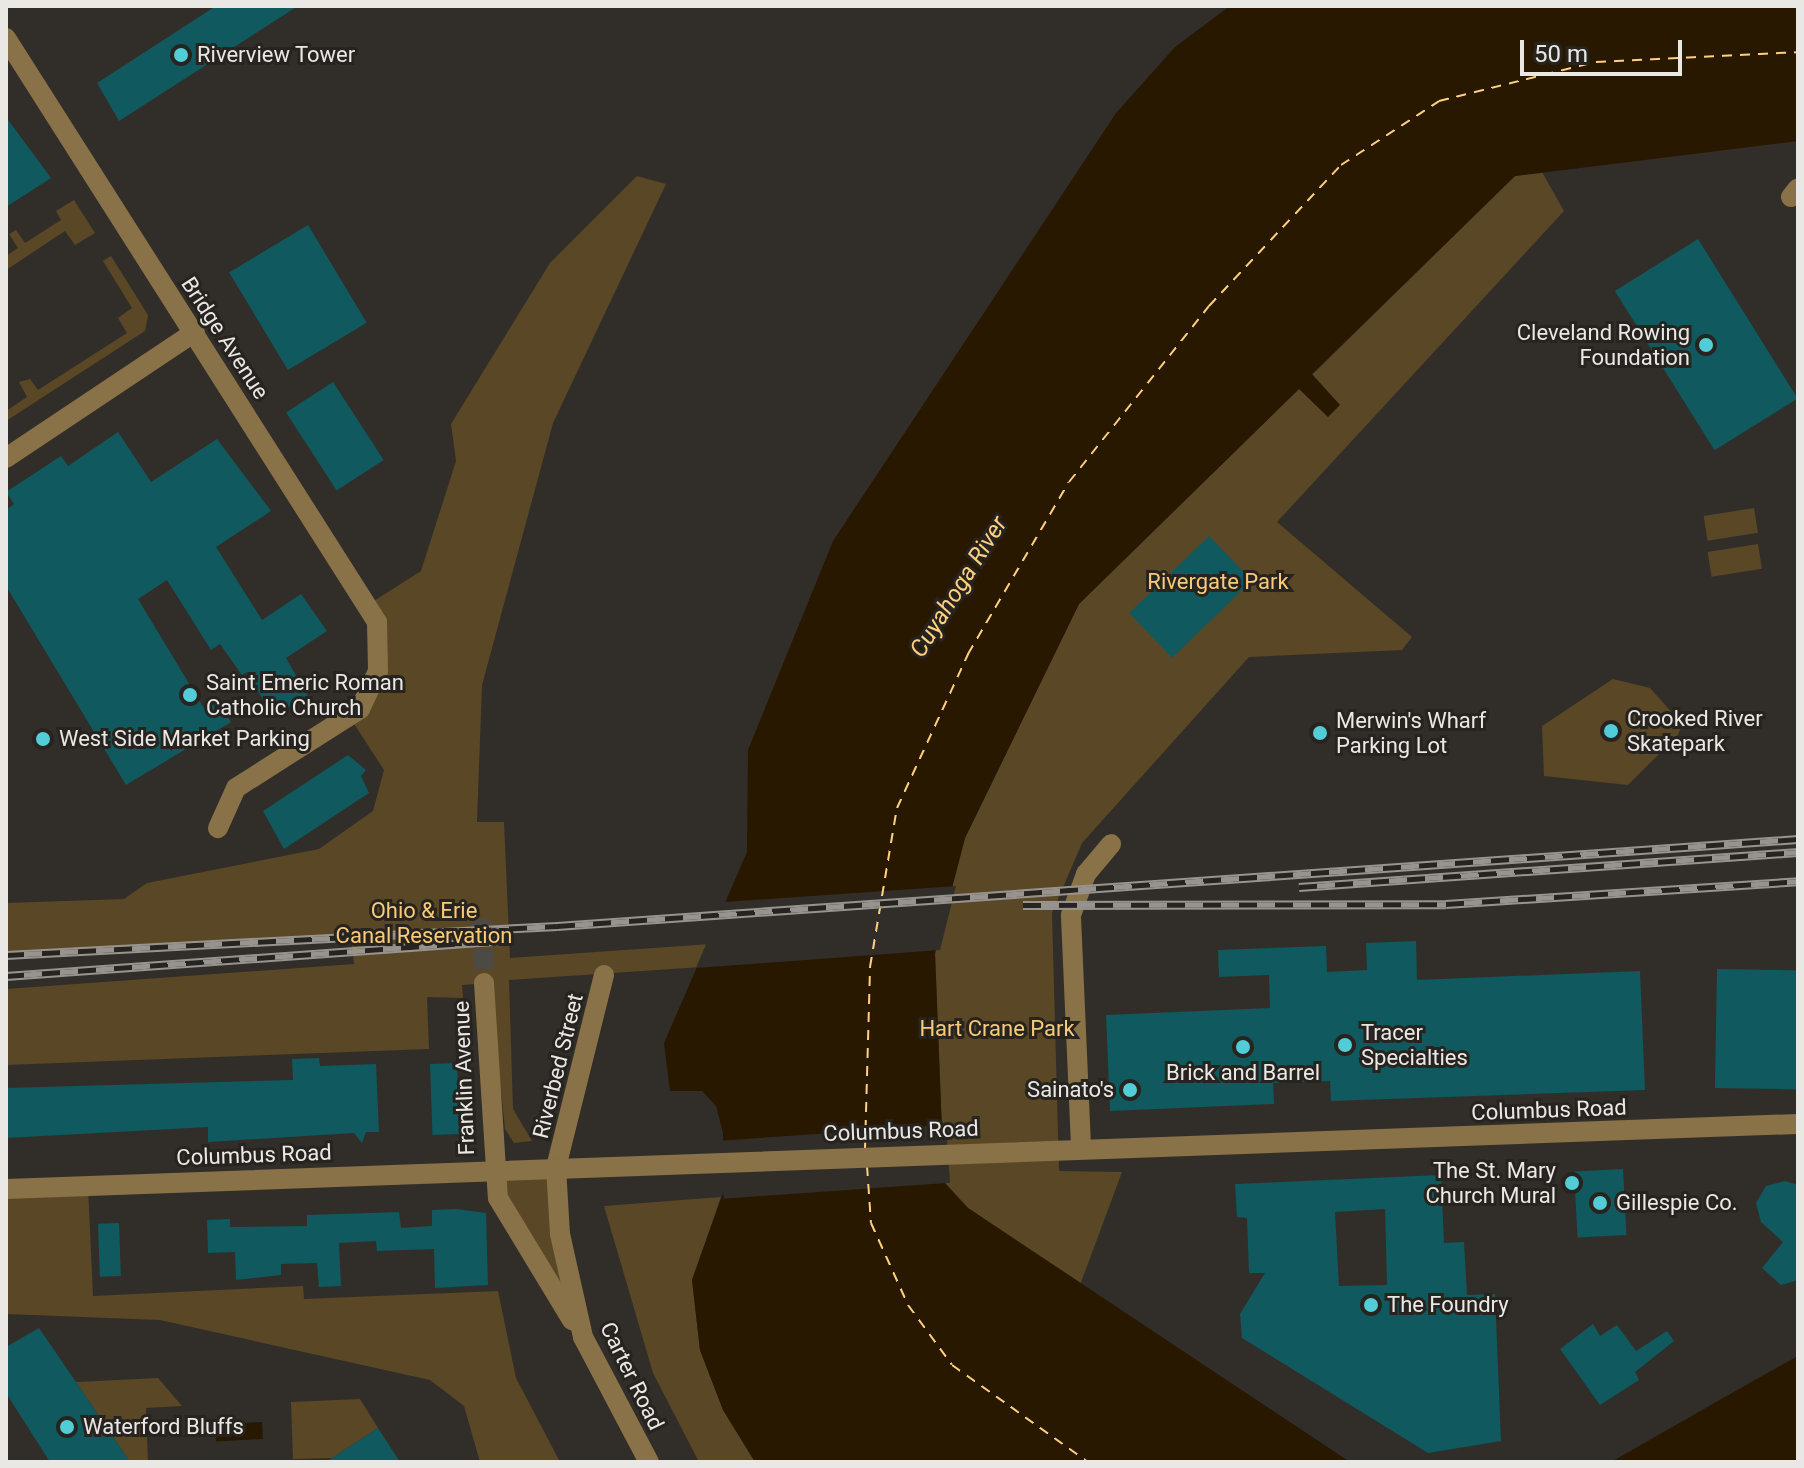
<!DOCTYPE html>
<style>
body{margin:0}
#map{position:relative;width:1804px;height:1468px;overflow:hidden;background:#312e29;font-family:Roboto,sans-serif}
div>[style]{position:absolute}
.green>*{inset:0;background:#5a4725;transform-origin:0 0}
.water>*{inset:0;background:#281800;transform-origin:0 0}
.pier>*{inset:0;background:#312e29;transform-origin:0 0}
.ferry>*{height:2px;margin-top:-1px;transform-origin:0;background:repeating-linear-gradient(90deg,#ffd07e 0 10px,transparent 0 18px)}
.building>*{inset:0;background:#10595e;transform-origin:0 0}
.minor-tunnel>*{height:20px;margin-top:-10px;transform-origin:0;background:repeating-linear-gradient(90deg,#4d4a45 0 20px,transparent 0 30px)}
.minor>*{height:20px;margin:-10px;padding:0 10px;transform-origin:10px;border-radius:10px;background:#897148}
.rail>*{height:9px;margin-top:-4.5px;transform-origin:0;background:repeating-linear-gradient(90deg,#27241f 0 18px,#979490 0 36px);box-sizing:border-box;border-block:2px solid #979490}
.dots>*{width:22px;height:22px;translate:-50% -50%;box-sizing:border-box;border:4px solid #27241f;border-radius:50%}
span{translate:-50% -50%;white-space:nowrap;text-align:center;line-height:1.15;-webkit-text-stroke:6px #27241f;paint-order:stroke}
.poi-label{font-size:22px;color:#eae8e5}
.left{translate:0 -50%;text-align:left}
.right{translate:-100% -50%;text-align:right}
.street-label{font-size:22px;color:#eae8e5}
.park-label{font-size:22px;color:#f9ca78}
.water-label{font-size:24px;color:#ffd07e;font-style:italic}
.frame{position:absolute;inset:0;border:8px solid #eae8e5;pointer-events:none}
.scale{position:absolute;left:1520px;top:40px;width:162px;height:36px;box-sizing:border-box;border:4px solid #eae8e5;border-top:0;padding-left:10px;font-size:24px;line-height:28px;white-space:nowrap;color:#eae8e5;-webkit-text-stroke:6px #27241f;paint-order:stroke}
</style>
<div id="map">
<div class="green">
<i style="clip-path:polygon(1542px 172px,1564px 211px,1277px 522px,1412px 637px,1402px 650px,1249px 657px,1082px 843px,1052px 913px,1059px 1171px,1122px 1172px,1080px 1285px,968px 1208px,944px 1182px,935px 951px,509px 980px,513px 1109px,532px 1141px,514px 1143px,505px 1129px,490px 983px,462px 985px,463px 998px,427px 997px,429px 1049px,6px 1065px,6px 989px,354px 964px,351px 938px,6px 955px,6px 903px,124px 899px,147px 883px,319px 849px,373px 811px,384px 770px,349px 716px,371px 693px,366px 606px,421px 571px,456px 461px,451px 424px,550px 263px,637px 176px,666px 184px,553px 423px,482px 685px,477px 822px,504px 822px,510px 958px,941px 928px,965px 838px,1079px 604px,1300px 388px,1327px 416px,1339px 405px,1312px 375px,1515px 176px)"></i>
<i style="clip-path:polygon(74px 200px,95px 233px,75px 245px,65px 231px,6px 270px,6px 256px,18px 248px,9px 234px,16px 230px,25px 243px,61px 220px,56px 211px)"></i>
<i style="clip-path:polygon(111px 256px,148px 315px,145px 331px,6px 421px,6px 411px,27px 397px,19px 382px,30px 379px,38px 390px,127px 333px,118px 318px,132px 308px,103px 261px)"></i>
<i style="left:1754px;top:508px;width:25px;height:51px;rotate:81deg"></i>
<i style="left:1758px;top:544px;width:25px;height:51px;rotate:81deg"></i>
<i style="clip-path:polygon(1613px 679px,1650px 688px,1682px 724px,1678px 735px,1628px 785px,1544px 776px,1542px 726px)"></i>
<i style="clip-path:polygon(556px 1167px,580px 1330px,492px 1170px)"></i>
<i style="clip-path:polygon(88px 1186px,93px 1296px,303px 1286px,304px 1299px,498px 1291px,516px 1378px,560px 1462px,480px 1462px,464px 1406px,430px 1380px,160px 1320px,6px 1314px,6px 1189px)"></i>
<i style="clip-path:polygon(721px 1197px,692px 1280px,700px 1350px,723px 1410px,755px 1462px,699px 1462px,653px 1373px,604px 1206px)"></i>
<i style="clip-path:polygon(158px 1378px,182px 1406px,146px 1408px,148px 1462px,130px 1462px,76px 1382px)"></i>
<i style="clip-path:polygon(360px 1399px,378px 1428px,332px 1458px,293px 1459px,291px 1402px)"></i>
</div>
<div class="water">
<i style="clip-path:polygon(1230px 6px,1798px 6px,1798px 141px,1515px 176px,1312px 374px,1340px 405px,1328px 417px,1299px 389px,1079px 604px,965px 838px,935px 954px,944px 1182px,968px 1208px,1350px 1462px,755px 1462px,723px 1410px,700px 1350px,692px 1280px,724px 1190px,723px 1133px,716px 1106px,702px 1091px,670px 1091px,664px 1043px,747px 852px,748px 750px,833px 541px,1116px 113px,1175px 47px)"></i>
<i style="clip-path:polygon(1798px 1356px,1798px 1462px,1611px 1462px,1753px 1381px)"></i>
<i style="left:262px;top:1422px;width:17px;height:47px;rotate:87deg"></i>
</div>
<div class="pier">
<i style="clip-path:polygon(956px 886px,940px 950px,696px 968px,724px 902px)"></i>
<i style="left:946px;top:1125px;width:58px;height:227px;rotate:86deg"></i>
</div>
<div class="ferry">
<i style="left:865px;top:1148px;width:181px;rotate:-88.4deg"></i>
<i style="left:870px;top:967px;width:161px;rotate:-80.4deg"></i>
<i style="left:897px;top:808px;width:170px;rotate:-65.2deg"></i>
<i style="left:968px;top:654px;width:199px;rotate:-59.6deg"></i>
<i style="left:1069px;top:482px;width:225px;rotate:-51.5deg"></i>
<i style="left:1209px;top:306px;width:193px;rotate:-46.9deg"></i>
<i style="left:1341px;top:165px;width:117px;rotate:-33.1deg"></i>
<i style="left:1439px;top:101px;width:162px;rotate:-14deg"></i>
<i style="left:1596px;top:62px;width:202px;rotate:-2.8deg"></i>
<i style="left:867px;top:1166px;width:57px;rotate:86deg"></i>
<i style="left:871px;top:1223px;width:90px;rotate:65.7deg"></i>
<i style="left:908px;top:1305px;width:74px;rotate:53.7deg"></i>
<i style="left:952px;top:1365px;width:167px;rotate:35.5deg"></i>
</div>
<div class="building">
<i style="clip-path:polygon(216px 6px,298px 6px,119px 121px,97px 83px)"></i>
<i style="clip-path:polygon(6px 117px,51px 178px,6px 207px)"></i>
<i style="left:308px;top:225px;width:114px;height:92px;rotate:59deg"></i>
<i style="left:1698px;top:239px;width:188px;height:98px;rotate:58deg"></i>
<i style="left:333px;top:382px;width:93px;height:56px;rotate:57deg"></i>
<i style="clip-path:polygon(118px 432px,151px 482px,217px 439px,271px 511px,216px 547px,262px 620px,301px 594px,327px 631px,286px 658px,308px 696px,273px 717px,247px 672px,242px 675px,220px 644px,211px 650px,167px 580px,138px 599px,205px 710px,218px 702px,231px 722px,126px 785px,6px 586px,6px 510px,14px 504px,6px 492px,61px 456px,68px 466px)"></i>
<i style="left:1209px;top:536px;width:62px;height:111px;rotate:46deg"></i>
<i style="clip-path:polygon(348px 755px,366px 770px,361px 776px,369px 793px,284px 849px,263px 811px)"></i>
<i style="clip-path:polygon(1416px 941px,1417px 980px,1640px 971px,1645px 1090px,1331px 1101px,1330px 1081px,1273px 1083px,1274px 1104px,1110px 1111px,1106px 1015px,1270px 1008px,1269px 975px,1219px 977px,1218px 950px,1326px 946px,1327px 972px,1367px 970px,1366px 943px)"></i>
<i style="left:1717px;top:969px;width:81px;height:119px;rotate:1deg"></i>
<i style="clip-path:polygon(319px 1058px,320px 1066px,376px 1064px,379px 1132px,366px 1132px,362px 1143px,354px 1133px,208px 1142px,208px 1127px,6px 1138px,6px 1088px,293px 1080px,292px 1059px)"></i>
<i style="left:457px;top:1063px;width:71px;height:27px;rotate:88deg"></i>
<i style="left:1623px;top:1169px;width:66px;height:49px;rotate:87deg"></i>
<i style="clip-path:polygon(evenodd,1441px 1175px,1444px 1243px,1464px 1242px,1467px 1295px,1495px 1294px,1501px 1441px,1428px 1453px,1242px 1338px,1240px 1314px,1265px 1273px,1249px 1273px,1247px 1218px,1237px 1217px,1235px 1184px,1441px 1175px,1385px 1209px,1387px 1285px,1339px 1286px,1335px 1212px,1385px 1209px)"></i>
<i style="clip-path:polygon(1785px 1181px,1798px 1185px,1798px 1280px,1781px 1285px,1762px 1268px,1783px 1242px,1761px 1222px,1756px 1203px,1766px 1186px)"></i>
<i style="clip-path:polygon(456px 1209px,486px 1213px,488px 1285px,435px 1288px,434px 1249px,377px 1251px,376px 1241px,339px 1243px,341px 1286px,319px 1287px,317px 1263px,281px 1264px,281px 1275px,236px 1280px,235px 1252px,208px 1253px,207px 1220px,230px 1219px,230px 1227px,307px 1226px,307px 1215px,399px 1212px,401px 1228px,432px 1226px,432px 1210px)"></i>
<i style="left:119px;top:1223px;width:53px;height:21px;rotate:88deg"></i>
<i style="clip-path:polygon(1593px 1324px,1600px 1336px,1617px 1325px,1636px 1351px,1667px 1331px,1674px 1341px,1635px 1372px,1639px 1380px,1600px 1405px,1560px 1349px)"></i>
<i style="clip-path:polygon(39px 1328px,76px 1382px,130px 1462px,50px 1462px,6px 1393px,6px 1347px)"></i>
<i style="clip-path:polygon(378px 1428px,400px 1462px,326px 1462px)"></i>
</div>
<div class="minor-tunnel">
<i style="left:482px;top:919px;width:64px;rotate:88.2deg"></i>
</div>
<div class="minor">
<i style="left:6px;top:38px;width:692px;rotate:57.57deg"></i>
<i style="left:377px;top:622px;width:49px;rotate:88.8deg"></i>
<i style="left:378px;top:671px;width:42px;rotate:115.3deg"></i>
<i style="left:360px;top:709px;width:147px;rotate:147.5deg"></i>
<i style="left:236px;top:788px;width:44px;rotate:114.2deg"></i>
<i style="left:1791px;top:197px;width:11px;rotate:-52deg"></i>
<i style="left:6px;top:458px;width:227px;rotate:-33.7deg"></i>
<i style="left:604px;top:975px;width:198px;rotate:104deg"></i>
<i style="left:556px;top:1167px;width:67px;rotate:86.6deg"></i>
<i style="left:560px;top:1234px;width:106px;rotate:77.4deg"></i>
<i style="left:583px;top:1337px;width:141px;rotate:62.2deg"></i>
<i style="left:484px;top:983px;width:215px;rotate:86.3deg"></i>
<i style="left:498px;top:1198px;width:143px;rotate:58.8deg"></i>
<i style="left:1081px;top:1146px;width:231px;rotate:-92.5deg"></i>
<i style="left:1071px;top:915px;width:44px;rotate:-69.9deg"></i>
<i style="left:1086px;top:874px;width:39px;rotate:-50deg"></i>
<i style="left:6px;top:1189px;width:1793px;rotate:-2.08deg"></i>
</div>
<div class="rail">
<i style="left:1299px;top:887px;width:500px;rotate:-4.01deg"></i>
<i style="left:1023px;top:905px;width:423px;rotate:-0.1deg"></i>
<i style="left:1446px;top:904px;width:353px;rotate:-3.7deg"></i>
<i style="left:6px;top:955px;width:552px;rotate:-3.01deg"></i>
<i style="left:557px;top:926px;width:1244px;rotate:-4.01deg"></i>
<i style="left:6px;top:976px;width:492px;rotate:-4.1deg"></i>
</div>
<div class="dots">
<i style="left:181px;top:55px;background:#52ccd6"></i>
<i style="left:1706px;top:345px;background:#52ccd6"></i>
<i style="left:190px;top:695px;background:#52ccd6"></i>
<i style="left:1611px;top:731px;background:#52ccd6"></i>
<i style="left:1320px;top:733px;background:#52ccd6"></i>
<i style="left:43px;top:739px;background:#52ccd6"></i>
<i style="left:1345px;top:1045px;background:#52ccd6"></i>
<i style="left:1243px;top:1047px;background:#52ccd6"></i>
<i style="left:1130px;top:1090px;background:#52ccd6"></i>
<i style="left:1572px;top:1183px;background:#52ccd6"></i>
<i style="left:1600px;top:1203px;background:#52ccd6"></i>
<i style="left:1371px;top:1305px;background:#52ccd6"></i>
<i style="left:67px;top:1427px;background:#52ccd6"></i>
</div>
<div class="poi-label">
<span class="left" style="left:197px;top:55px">Riverview Tower</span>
<span class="right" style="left:1690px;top:345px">Cleveland Rowing<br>Foundation</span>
<span class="left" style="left:206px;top:695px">Saint Emeric Roman<br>Catholic Church</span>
<span class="left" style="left:1627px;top:731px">Crooked River<br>Skatepark</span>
<span class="left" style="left:1336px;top:733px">Merwin's Wharf<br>Parking Lot</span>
<span class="left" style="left:59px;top:739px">West Side Market Parking</span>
<span class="left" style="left:1361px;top:1045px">Tracer<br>Specialties</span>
<span style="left:1243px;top:1073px">Brick and Barrel</span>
<span class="right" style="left:1114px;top:1090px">Sainato's</span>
<span class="right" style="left:1556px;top:1183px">The St. Mary<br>Church Mural</span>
<span class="left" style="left:1616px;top:1203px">Gillespie Co.</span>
<span class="left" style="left:1387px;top:1305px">The Foundry</span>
<span class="left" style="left:83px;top:1427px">Waterford Bluffs</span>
</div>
<div class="street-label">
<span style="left:225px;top:338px;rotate:57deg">Bridge Avenue</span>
<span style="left:558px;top:1066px;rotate:-76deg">Riverbed Street</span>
<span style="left:464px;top:1078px;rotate:-92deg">Franklin Avenue</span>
<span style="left:1549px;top:1110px;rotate:-2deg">Columbus Road</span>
<span style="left:901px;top:1131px;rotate:-2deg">Columbus Road</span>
<span style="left:254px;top:1155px;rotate:-2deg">Columbus Road</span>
<span style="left:632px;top:1376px;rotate:64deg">Carter Road</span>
</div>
<div class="park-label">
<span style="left:1218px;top:582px">Rivergate Park</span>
<span style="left:424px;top:923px">Ohio &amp; Erie<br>Canal Reservation</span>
<span style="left:997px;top:1029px">Hart Crane Park</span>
</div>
<div class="water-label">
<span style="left:959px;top:587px;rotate:-58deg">Cuyahoga River</span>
</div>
<div class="frame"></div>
<div class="scale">50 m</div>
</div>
